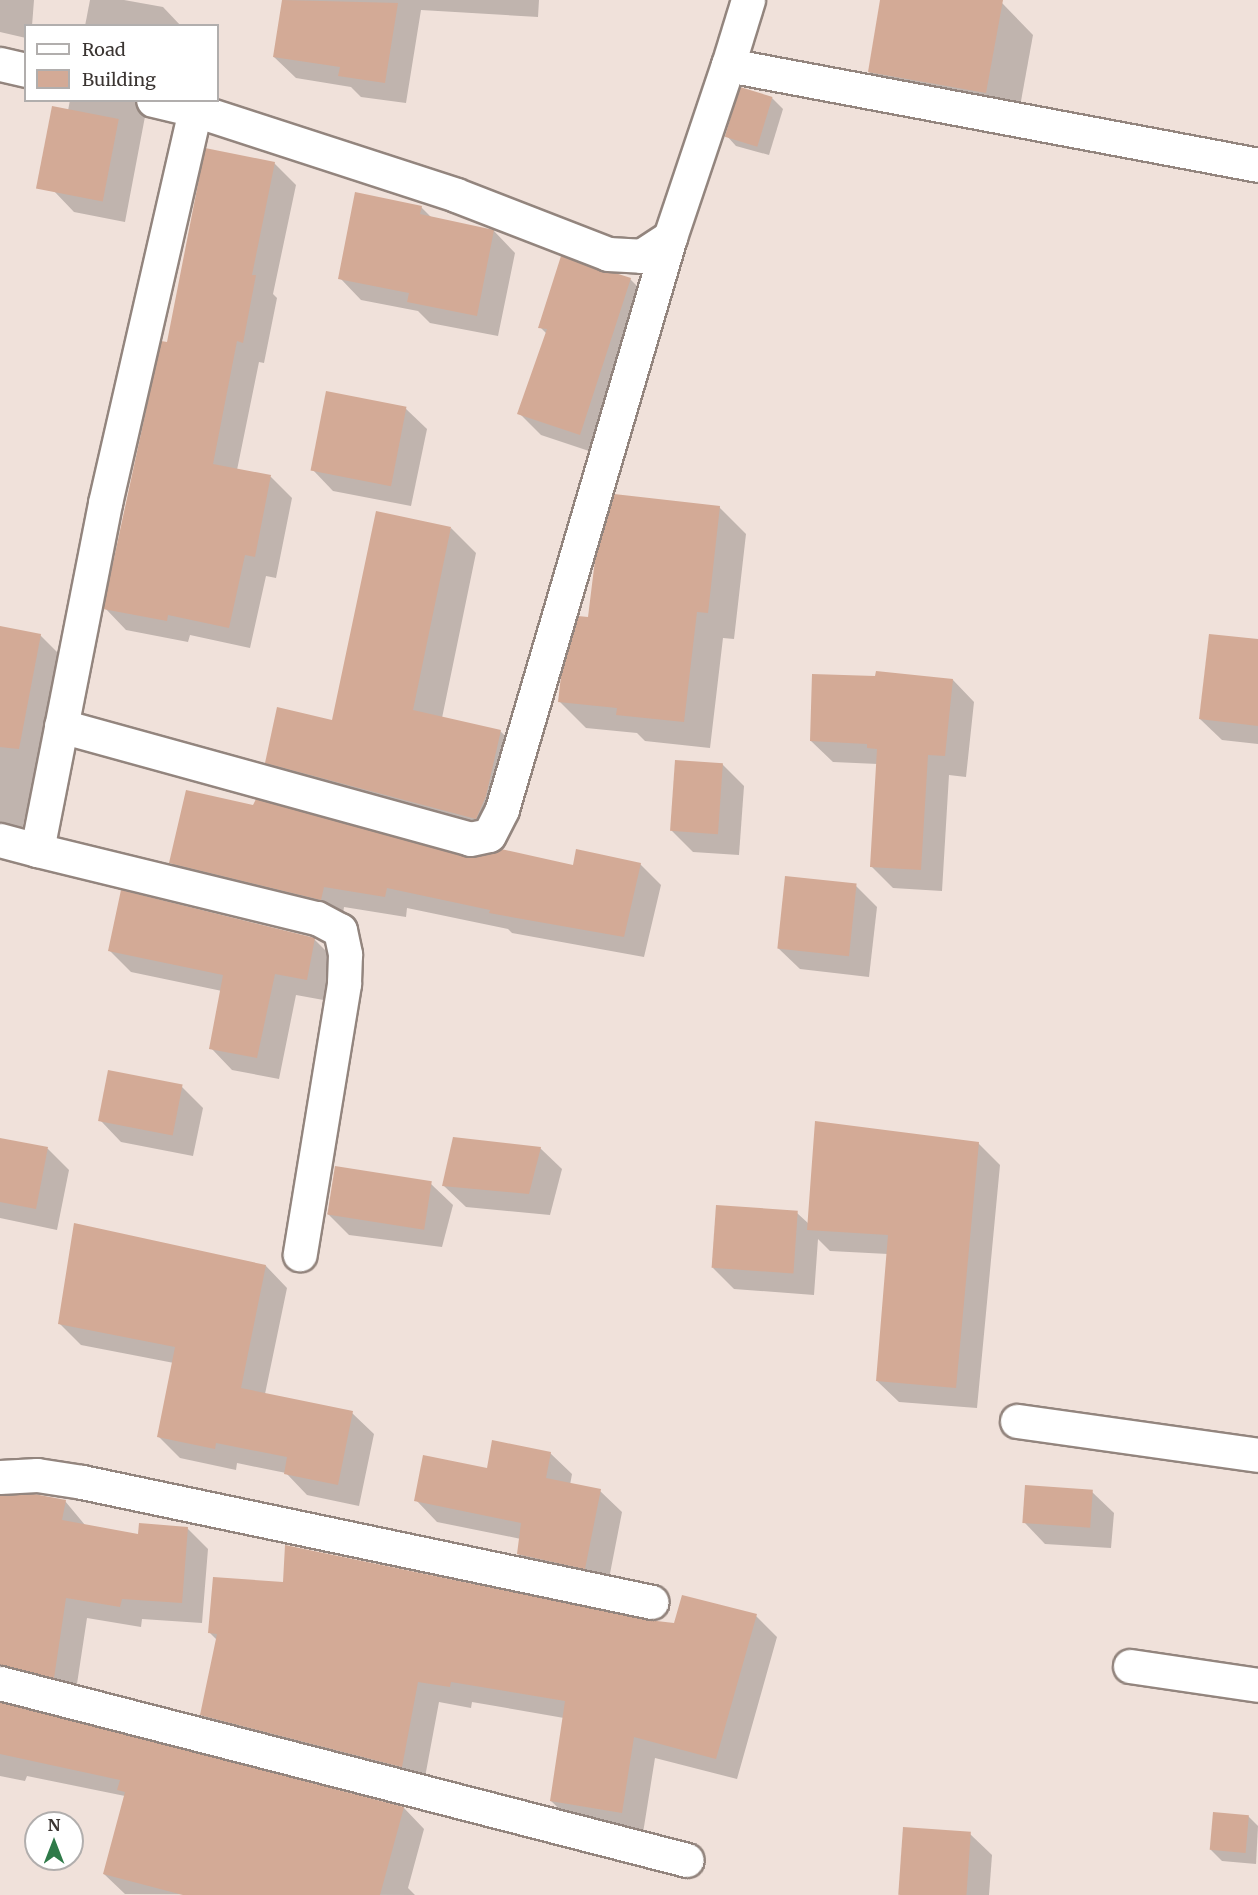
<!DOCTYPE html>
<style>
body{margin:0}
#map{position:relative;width:1258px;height:1895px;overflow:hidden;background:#f0e1da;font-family:Merriweather,serif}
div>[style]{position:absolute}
.shadow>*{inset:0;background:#0003}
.building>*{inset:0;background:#d3aa96;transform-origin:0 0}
.roads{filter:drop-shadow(2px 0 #93857e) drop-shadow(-2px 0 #93857e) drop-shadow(0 2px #93857e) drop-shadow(0 -2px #93857e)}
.minor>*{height:33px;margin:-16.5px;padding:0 16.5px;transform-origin:16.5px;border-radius:16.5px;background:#fff}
span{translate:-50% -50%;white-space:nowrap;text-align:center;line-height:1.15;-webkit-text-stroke:5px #fff;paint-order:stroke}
.legend{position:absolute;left:24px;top:24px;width:195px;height:78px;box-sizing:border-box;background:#fff;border:2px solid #b1aead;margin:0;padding:8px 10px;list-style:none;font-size:18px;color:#3b3532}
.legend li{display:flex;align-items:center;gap:12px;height:30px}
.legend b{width:30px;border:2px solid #b1aead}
.north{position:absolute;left:24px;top:1811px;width:60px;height:60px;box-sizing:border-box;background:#fff;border:2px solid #b1aead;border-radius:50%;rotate:0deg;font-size:16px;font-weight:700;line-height:24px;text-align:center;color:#3b3532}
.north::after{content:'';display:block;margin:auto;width:21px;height:27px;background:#2f7a49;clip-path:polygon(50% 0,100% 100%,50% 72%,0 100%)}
</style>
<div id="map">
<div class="shadow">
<i style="clip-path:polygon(0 0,34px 0,32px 26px,26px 26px,26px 38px,0 32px)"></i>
<i style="clip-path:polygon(90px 0,124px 0,163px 7px,181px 26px,85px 26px)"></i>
<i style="clip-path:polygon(283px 0,539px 0,538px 17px,421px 10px,406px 103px,361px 97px,351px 87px,296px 78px,274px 57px)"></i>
<i style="clip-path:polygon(881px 0,1002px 3px,1033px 35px,1017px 123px,900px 103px,869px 72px)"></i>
<i style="clip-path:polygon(772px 98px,783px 109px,769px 155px,736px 146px,726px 135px)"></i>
<i style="clip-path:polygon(70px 100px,170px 100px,147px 106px,125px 222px,74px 212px,53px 190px)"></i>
<i style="clip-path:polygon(274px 163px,296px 185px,273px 294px,277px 298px,264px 363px,259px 362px,237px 470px,271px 477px,292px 498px,276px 578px,266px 576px,250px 648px,190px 635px,188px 642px,126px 630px,105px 608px,168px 343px)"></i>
<i style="clip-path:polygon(421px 207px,432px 218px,494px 231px,515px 253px,498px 336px,430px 323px,418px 311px,361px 300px,340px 278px)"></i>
<i style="clip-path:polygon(630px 279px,652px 301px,601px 455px,541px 435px,519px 413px,547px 334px,540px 327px)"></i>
<i style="clip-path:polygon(405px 408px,427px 429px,411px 506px,333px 491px,312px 469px)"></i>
<i style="clip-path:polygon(719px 507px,746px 534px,734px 639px,723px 638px,710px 748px,645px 741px,637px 733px,586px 728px,559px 701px,589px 619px)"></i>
<i style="clip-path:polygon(451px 528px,476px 553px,442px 718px,500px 731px,526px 756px,501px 843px,292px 788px,266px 762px,333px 722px)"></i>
<i style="clip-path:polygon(0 628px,40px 635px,62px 657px,19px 843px,0 842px)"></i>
<i style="clip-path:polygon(1258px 641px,1258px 744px,1222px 740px,1200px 719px)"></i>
<i style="clip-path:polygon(953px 680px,974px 702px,966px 777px,949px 775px,942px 891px,893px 888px,871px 866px,878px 764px,833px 762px,811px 741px)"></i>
<i style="clip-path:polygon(722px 764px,744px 786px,739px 855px,693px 852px,672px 831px)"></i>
<i style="clip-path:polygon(466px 859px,574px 867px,640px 864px,661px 885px,644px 957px,512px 933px,508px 929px,407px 908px,406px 917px,344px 907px,342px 920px,192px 883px,171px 862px)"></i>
<i style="clip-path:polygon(856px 886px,877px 907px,869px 977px,800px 969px,778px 948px)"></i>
<i style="clip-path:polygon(314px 939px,336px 961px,329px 1001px,296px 995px,279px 1079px,232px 1070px,211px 1048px,222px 991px,131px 972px,109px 950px)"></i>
<i style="clip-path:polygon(181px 1086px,203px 1108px,193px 1156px,121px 1142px,100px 1120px)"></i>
<i style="clip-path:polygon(0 1139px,48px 1149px,69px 1170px,57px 1230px,0 1218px)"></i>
<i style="clip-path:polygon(978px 1143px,1000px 1165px,977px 1408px,899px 1402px,877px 1381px,888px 1254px,830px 1251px,818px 1239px,814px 1295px,734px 1289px,713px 1268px,797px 1213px,809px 1224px)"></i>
<i style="clip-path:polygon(540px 1148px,562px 1169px,550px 1215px,466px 1207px,444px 1186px)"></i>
<i style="clip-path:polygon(431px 1184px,453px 1205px,442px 1247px,349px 1235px,327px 1213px)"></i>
<i style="clip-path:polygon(266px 1266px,287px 1288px,265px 1394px,352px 1413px,374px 1434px,359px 1506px,307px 1495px,286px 1473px,237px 1463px,236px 1470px,180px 1458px,159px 1437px,174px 1363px,81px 1345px,59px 1323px)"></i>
<i style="clip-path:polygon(550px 1453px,572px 1474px,570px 1485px,600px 1491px,622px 1512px,607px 1589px,540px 1575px,519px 1554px,521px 1539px,437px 1522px,416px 1500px,488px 1470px)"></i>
<i style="clip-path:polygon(1092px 1492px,1114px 1513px,1111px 1548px,1045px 1544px,1024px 1522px)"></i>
<i style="clip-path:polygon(0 1500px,65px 1501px,85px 1525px,139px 1535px,187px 1528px,208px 1549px,202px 1623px,142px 1619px,141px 1627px,87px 1618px,75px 1697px,7px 1691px,3px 1705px,404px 1808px,424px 1829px,408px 1888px,415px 1895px,125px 1894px,104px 1874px,125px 1796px,27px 1776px,25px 1781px,0 1776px)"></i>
<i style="clip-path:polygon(756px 1616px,777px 1637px,737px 1779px,655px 1758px,643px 1833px,573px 1822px,551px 1801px,564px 1718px,472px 1702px,471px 1708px,439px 1702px,423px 1788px,223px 1736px,201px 1715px,217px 1640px,210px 1633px,648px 1622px,675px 1625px)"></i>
<i style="clip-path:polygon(1248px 1816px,1258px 1826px,1256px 1864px,1222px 1861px,1211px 1850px)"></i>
<i style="clip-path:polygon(970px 1834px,992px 1855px,989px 1895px,900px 1895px)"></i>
</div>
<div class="building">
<i style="clip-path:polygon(282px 0,398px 3px,385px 83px,338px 76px,340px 67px,273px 57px)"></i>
<i style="clip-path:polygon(880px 0,1003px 0,986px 93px,868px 72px)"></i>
<i style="left:740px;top:87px;width:34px;height:52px;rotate:17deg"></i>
<i style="left:52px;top:106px;width:68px;height:84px;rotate:11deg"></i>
<i style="clip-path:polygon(205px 148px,275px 162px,252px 275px,256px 275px,243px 343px,237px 341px,213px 464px,271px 475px,255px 557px,245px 555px,229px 628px,168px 615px,167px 621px,103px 609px,161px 341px,167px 342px)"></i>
<i style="clip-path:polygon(355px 192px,422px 206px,420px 214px,494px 230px,477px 316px,407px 302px,409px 293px,338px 279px)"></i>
<i style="clip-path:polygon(561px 256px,631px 278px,580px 435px,517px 414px,547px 329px,538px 328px)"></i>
<i style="left:326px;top:391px;width:82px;height:81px;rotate:11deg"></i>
<i style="clip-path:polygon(614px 494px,720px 506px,708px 613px,697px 612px,684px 722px,616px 715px,617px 708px,558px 702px,561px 676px,578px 616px,588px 617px,595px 560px)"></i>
<i style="clip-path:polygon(376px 511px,451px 527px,413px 710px,501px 730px,486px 796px,476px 819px,265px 763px,277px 707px,332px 720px)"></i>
<i style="clip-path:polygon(0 626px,41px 634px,19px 749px,0 747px)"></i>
<i style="clip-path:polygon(1209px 634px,1258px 639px,1258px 726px,1199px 719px)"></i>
<i style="clip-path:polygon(876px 671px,953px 679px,945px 756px,928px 755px,921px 870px,870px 867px,877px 749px,867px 748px,867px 744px,810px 741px,812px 674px,875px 676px)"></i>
<i style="left:675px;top:760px;width:48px;height:71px;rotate:4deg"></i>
<i style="clip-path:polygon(186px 790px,253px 805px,256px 799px,466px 857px,501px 849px,573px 865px,576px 849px,641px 863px,624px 937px,489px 913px,490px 910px,387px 888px,385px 897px,324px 887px,321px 900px,169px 863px)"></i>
<i style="left:785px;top:876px;width:72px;height:73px;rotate:6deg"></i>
<i style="clip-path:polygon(121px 890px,315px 938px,307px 980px,275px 974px,257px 1058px,209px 1049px,223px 975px,108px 951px)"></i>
<i style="left:108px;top:1070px;width:76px;height:52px;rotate:11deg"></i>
<i style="clip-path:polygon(815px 1121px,979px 1142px,956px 1388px,876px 1381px,888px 1235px,807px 1230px)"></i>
<i style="clip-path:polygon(453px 1137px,541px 1147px,529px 1194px,442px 1186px)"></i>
<i style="clip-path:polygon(0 1138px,48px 1147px,36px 1209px,0 1202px)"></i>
<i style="left:335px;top:1166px;width:98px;height:49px;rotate:9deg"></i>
<i style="left:716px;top:1205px;width:82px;height:63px;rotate:4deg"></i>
<i style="clip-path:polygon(74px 1223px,266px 1265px,241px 1388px,353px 1411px,338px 1485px,284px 1474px,287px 1457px,216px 1443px,215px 1449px,157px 1437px,175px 1347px,58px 1324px)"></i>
<i style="clip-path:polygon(492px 1440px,551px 1452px,546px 1478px,601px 1489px,585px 1569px,517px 1554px,521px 1523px,414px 1501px,423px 1455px,487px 1468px)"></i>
<i style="left:1025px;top:1485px;width:68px;height:38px;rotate:4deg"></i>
<i style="clip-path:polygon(34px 1494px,66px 1500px,62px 1520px,138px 1534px,139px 1523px,188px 1527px,182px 1603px,122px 1599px,120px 1607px,66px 1598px,54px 1678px,0 1665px,0 1496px)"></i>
<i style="clip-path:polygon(285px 1545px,648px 1620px,674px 1623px,682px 1595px,757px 1614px,716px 1759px,634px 1737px,622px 1813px,550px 1801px,565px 1701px,451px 1682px,450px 1687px,418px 1682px,402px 1767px,200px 1715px,217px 1634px,208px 1633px,213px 1577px,283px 1582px)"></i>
<i style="clip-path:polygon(0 1702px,404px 1807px,380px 1895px,183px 1895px,103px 1874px,125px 1792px,117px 1790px,120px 1780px,0 1754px)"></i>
<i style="left:1213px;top:1812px;width:36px;height:38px;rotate:5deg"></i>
<i style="left:903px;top:1827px;width:68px;height:68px;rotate:4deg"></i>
</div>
<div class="roads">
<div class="minor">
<i style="left:0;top:64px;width:27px;rotate:13deg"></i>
<i style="left:728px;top:65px;width:68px;rotate:-72.9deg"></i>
<i style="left:195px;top:110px;width:274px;rotate:18deg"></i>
<i style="left:456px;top:195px;width:163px;rotate:21.2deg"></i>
<i style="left:608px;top:254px;width:33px;rotate:3deg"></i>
<i style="left:641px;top:256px;width:35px;rotate:-33deg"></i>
<i style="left:670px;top:237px;width:182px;rotate:-71.4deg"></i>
<i style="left:728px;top:65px;width:539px;rotate:10.68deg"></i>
<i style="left:61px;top:726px;width:424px;rotate:15.4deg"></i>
<i style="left:470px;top:839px;width:19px;rotate:-12deg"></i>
<i style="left:489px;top:835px;width:29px;rotate:-63deg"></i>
<i style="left:502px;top:809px;width:596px;rotate:-73.63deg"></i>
<i style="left:0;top:840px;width:38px;rotate:15deg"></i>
<i style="left:37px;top:850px;width:354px;rotate:-78.9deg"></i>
<i style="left:105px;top:503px;width:403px;rotate:-77.1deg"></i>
<i style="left:195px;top:110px;width:43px;rotate:-166.6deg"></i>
<i style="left:37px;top:850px;width:288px;rotate:13.7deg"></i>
<i style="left:317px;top:918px;width:26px;rotate:28deg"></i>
<i style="left:340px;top:930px;width:25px;rotate:78deg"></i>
<i style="left:345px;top:954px;width:30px;rotate:92deg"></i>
<i style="left:344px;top:984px;width:274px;rotate:99.3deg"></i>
<i style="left:1017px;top:1421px;width:243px;rotate:8deg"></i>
<i style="left:0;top:1477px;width:37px;rotate:-3deg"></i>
<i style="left:37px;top:1475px;width:46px;rotate:8.8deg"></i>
<i style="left:82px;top:1482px;width:582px;rotate:11.89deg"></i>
<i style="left:1130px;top:1666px;width:129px;rotate:8.4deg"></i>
<i style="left:0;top:1683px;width:709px;rotate:14.45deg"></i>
</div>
</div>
<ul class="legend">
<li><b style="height:8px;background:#fff"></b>Road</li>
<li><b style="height:16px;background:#d3aa96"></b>Building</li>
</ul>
<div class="north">N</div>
</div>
